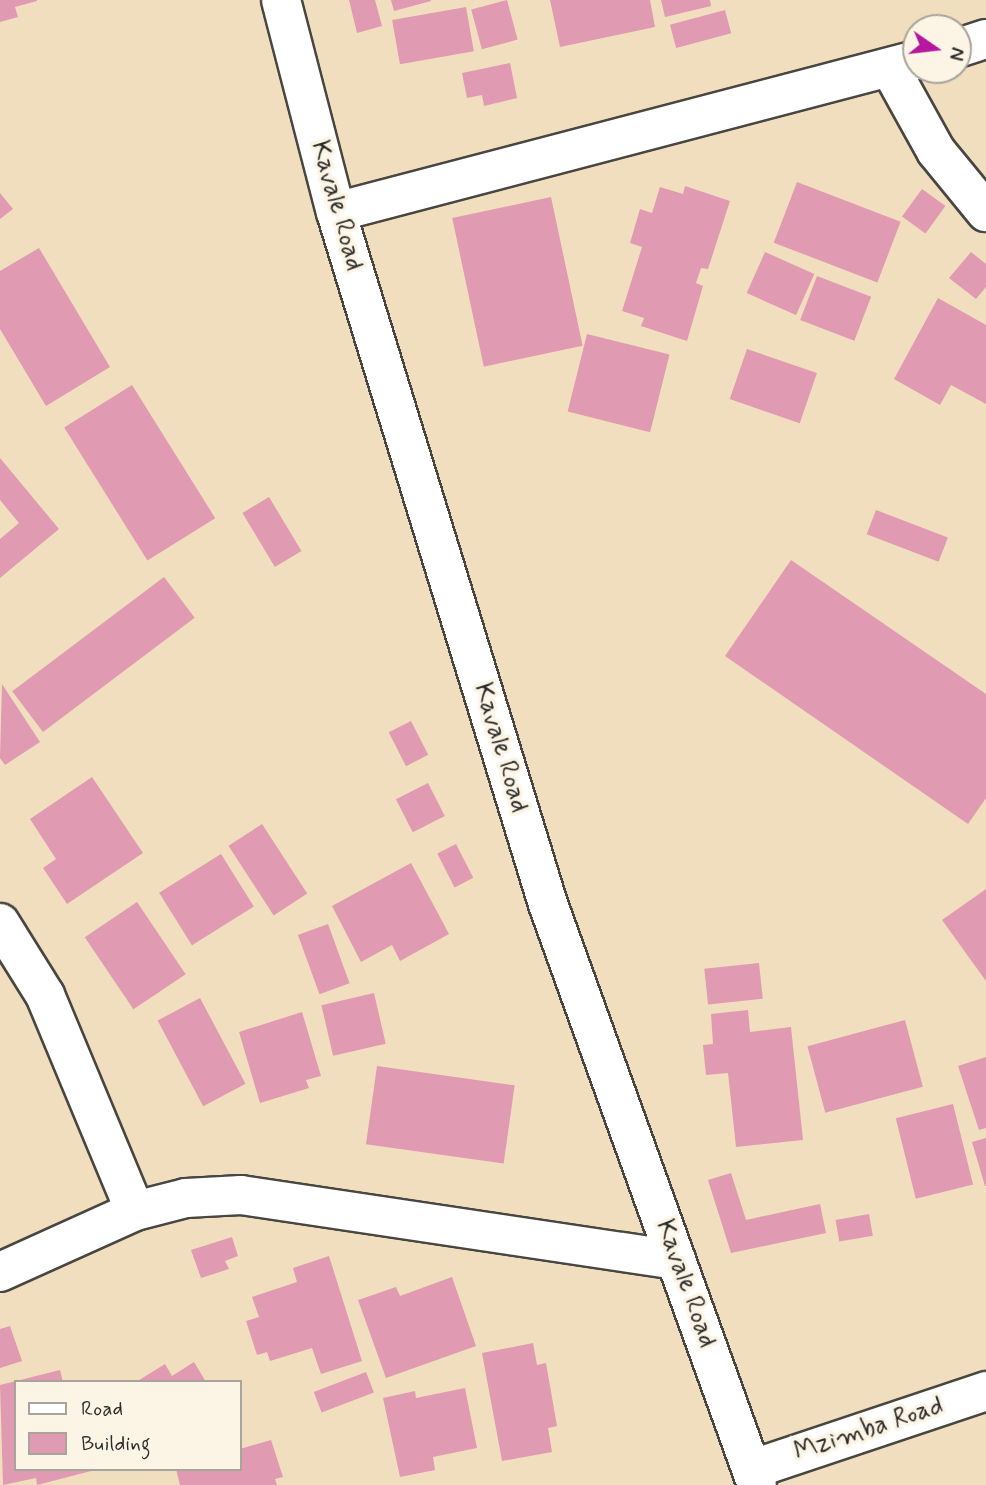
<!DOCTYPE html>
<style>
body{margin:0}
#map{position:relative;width:986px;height:1485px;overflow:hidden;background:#f1debf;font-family:Mynerve,sans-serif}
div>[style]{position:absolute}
.building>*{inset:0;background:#e09ab1;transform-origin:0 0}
.roads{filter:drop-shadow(2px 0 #494641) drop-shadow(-2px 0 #494641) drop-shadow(0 2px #494641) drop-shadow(0 -2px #494641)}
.minor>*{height:38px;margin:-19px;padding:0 19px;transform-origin:19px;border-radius:19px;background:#fff}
span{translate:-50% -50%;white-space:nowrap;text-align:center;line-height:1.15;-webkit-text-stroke:7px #fcf5e5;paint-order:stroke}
.street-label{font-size:26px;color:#2b2b2b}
.legend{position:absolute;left:14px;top:1380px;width:228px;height:91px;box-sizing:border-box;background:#fcf5e5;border:2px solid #a8a49b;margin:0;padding:9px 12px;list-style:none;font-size:21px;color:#2b2b2b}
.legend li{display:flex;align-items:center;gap:14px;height:35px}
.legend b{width:35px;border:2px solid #a8a49b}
.north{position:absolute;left:902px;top:14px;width:70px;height:70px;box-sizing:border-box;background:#fcf5e5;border:2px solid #a8a49b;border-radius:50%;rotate:104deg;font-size:19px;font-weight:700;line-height:28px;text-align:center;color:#2b2b2b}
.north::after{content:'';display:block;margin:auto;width:24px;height:32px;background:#b5179e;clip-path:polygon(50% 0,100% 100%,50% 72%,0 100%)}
</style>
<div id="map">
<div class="building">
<i style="clip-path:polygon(0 0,37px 0,37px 1px,15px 7px,18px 17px,0 22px)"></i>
<i style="clip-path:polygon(349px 0,375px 0,382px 26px,357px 33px)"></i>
<i style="clip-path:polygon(391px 0,431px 0,431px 1px,394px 11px)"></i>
<i style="left:507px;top:0;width:41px;height:37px;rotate:75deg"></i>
<i style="clip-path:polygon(550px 0,650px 0,655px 27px,560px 47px)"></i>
<i style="clip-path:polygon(661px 0,710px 0,711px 6px,665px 17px)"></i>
<i style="left:466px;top:7px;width:45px;height:75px;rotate:80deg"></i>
<i style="left:725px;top:10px;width:24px;height:57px;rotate:75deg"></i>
<i style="clip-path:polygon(510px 63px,517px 98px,484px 106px,482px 95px,467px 98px,462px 73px)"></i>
<i style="left:797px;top:182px;width:111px;height:65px;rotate:21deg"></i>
<i style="clip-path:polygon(685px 186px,730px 201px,708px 269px,701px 268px,696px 283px,703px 286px,687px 341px,641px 326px,644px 318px,622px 311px,642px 247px,630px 243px,640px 209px,652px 213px,660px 187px,683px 194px)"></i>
<i style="left:922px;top:189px;width:29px;height:34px;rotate:36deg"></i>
<i style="clip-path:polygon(0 193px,13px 209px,0 219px)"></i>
<i style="left:551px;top:197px;width:152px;height:101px;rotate:78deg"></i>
<i style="clip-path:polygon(39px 248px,110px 367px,46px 406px,0 329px,0 271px)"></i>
<i style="left:765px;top:252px;width:54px;height:45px;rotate:24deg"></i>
<i style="clip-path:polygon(971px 252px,986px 264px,986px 287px,976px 299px,949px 278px)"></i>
<i style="left:817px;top:276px;width:58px;height:47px;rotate:21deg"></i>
<i style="clip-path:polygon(938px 298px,986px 325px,986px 404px,951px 385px,940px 405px,894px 379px)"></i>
<i style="left:587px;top:334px;width:85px;height:80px;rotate:14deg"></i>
<i style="left:747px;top:349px;width:74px;height:53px;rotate:19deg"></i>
<i style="left:132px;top:385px;width:157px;height:80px;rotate:58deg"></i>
<i style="clip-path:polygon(0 458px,59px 529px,0 578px,0 539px,19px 523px,0 500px)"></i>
<i style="left:269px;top:497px;width:63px;height:31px;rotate:59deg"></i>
<i style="left:876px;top:510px;width:77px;height:26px;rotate:21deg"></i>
<i style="clip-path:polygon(791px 560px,986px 694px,986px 798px,968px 824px,725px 656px)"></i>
<i style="left:164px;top:577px;width:51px;height:190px;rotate:53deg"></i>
<i style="clip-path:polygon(2px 684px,40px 742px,5px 765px,0 758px)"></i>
<i style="left:411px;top:721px;width:38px;height:25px;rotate:63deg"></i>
<i style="clip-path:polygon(92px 777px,143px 853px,67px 904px,43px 868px,56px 859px,30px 819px)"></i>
<i style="left:428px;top:783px;width:37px;height:36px;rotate:63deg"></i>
<i style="left:262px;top:824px;width:83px;height:40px;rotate:57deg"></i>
<i style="left:456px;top:844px;width:38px;height:21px;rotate:63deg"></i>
<i style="left:221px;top:854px;width:62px;height:73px;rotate:58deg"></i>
<i style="clip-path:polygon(411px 863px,449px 934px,400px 961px,392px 945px,361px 962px,332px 906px)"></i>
<i style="clip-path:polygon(986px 889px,986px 981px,942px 920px)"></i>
<i style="left:137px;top:902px;width:87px;height:63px;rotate:56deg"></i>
<i style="left:328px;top:924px;width:63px;height:32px;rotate:70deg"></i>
<i style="left:759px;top:963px;width:36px;height:55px;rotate:84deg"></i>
<i style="left:374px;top:993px;width:52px;height:54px;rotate:77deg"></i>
<i style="left:200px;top:998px;width:97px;height:48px;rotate:62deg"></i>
<i style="clip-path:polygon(748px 1010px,750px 1032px,791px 1027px,803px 1140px,736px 1147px,728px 1073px,706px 1075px,703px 1045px,713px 1044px,711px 1014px)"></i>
<i style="clip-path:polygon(302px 1012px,321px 1076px,306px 1080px,309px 1088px,260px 1103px,239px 1032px)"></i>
<i style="left:905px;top:1020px;width:69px;height:101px;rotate:75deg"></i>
<i style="clip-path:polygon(986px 1057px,986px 1128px,979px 1130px,958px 1066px)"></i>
<i style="left:377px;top:1066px;width:139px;height:79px;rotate:8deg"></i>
<i style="left:953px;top:1104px;width:83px;height:59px;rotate:76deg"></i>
<i style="clip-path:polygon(986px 1138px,986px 1186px,985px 1186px,972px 1142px)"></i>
<i style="clip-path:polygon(731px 1173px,746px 1220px,820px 1204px,826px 1233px,731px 1253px,708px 1180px)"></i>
<i style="left:869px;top:1214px;width:22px;height:34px;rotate:80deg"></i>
<i style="clip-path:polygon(232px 1237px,238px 1256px,225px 1261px,229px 1269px,201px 1278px,191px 1250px)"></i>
<i style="clip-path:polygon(329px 1256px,362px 1361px,321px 1374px,312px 1348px,270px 1361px,267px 1352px,257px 1355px,246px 1321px,259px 1317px,252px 1297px,297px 1282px,293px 1268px)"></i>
<i style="clip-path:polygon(452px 1277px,476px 1346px,386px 1378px,358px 1300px,396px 1287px,400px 1296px)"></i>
<i style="clip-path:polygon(10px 1326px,22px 1361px,0 1368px,0 1329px)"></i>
<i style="clip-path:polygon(533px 1343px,537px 1365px,546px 1363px,557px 1426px,548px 1428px,552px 1452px,502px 1461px,482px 1353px)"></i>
<i style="clip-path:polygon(194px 1362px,206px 1382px,136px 1382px,165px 1364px,172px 1376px)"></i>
<i style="clip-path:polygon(60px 1370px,63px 1382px,16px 1382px,16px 1469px,95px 1470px,37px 1485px,36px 1478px,3px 1485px,0 1385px)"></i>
<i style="left:366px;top:1372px;width:22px;height:56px;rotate:69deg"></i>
<i style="clip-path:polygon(465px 1388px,477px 1448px,433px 1457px,435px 1470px,400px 1477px,383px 1398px,415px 1391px,416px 1398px)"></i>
<i style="clip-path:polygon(271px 1440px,283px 1477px,275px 1479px,277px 1485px,180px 1485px,176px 1469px,240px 1469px,240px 1449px)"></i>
</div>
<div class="roads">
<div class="minor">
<i style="left:281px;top:0;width:219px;rotate:75.5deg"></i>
<i style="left:336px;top:212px;width:724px;rotate:72.97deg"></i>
<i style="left:548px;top:904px;width:617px;rotate:70.22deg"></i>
<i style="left:958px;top:48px;width:29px;rotate:-18deg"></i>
<i style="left:890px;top:68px;width:95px;rotate:61deg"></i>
<i style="left:936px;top:151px;width:79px;rotate:50.7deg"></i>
<i style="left:336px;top:212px;width:600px;rotate:-14.69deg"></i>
<i style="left:0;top:923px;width:85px;rotate:58deg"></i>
<i style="left:45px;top:995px;width:234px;rotate:67.4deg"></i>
<i style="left:0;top:1272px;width:148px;rotate:-24.3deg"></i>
<i style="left:135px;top:1211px;width:53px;rotate:-14.3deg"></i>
<i style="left:186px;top:1198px;width:55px;rotate:-3.1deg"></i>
<i style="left:241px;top:1195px;width:440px;rotate:8.5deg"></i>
<i style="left:753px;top:1469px;width:246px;rotate:-18.5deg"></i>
</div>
</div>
<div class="street-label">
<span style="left:336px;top:206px;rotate:74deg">Kavale Road</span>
<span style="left:500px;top:748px;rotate:73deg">Kavale Road</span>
<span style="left:685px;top:1284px;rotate:70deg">Kavale Road</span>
<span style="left:869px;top:1430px;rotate:-18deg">Mzimba Road</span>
</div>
<ul class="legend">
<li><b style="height:9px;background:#fff"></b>Road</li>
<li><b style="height:19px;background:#e09ab1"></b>Building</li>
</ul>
<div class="north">N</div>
</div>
